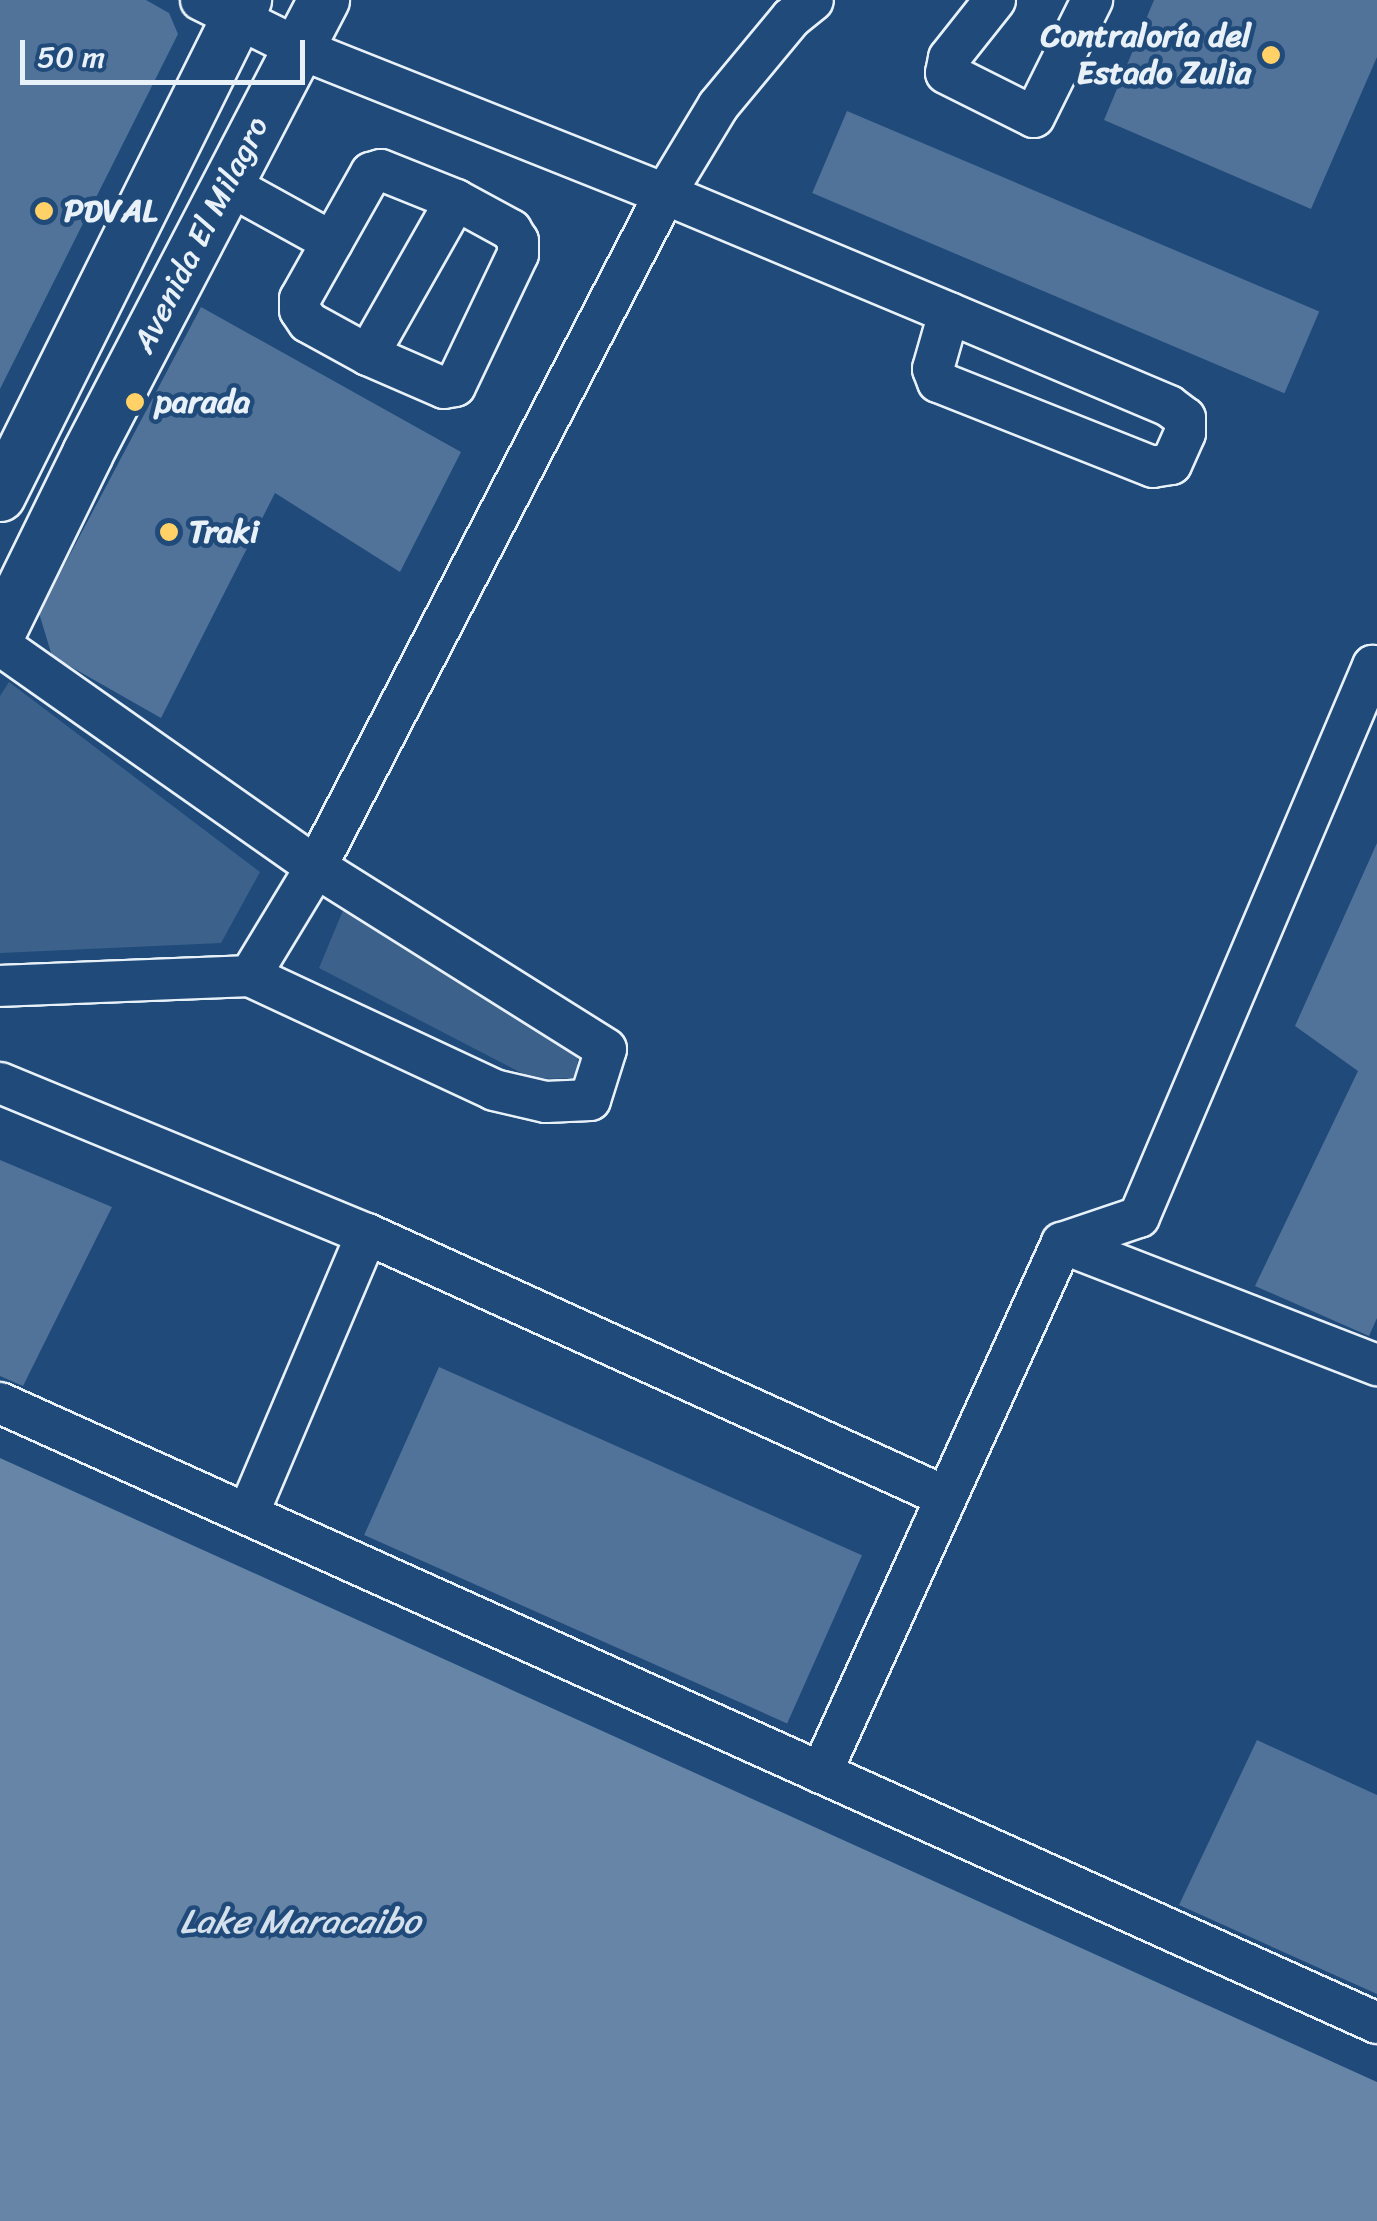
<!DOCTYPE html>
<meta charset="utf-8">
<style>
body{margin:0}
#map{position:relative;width:1377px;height:2221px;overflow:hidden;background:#1f4a7a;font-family:Sriracha,sans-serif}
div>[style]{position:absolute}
.green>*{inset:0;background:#3c628c}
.water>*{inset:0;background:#6685a7}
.building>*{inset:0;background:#517399;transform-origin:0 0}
.roads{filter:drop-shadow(2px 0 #e8f1f8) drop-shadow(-2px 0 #e8f1f8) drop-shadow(0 2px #e8f1f8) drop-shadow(0 -2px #e8f1f8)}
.minor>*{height:40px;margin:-20px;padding:0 20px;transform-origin:20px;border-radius:20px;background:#1f4a7a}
.major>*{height:50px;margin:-25px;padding:0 25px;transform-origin:25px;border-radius:25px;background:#1f4a7a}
.dots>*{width:28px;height:28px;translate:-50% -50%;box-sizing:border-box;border:5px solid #1f4a7a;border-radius:50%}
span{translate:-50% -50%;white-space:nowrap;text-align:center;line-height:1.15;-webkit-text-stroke:9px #1f4a7a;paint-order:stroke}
.poi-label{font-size:32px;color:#e8f1f8;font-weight:700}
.right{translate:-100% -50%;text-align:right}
.left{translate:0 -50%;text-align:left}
.street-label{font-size:32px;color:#e8f1f8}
.water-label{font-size:35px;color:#d4e1ec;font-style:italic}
.scale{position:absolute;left:20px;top:40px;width:285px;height:45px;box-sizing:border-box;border:5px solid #e8f1f8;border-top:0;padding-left:12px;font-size:30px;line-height:35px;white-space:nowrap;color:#e8f1f8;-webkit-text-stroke:8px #1f4a7a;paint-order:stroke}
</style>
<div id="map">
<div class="green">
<i style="clip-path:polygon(9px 682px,260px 872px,221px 943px,0 953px,0 696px)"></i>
<i style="clip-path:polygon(344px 908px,578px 1050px,577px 1078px,533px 1079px,319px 968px)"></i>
</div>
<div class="water">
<i style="clip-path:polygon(0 1458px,1377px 2082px,1377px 2221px,0 2221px)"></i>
</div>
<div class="building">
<i style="clip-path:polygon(0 0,146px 0,169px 13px,178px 34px,0 389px)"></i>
<i style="clip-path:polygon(1154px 0,1377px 0,1377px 57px,1311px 209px,1104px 120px)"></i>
<i style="left:847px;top:111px;width:513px;height:89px;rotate:23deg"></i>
<i style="clip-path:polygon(201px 307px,461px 452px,400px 572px,275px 493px,161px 718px,52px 656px,39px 613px)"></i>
<i style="clip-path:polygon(1377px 843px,1377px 1318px,1369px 1336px,1255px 1286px,1358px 1071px,1295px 1026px)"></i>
<i style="clip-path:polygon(0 1160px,112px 1207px,23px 1386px,0 1376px)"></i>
<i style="left:439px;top:1367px;width:463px;height:184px;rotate:24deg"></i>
<i style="clip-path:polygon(1257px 1740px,1377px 1795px,1377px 1994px,1179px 1905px)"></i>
</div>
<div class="roads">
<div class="minor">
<i style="left:201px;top:0;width:108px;rotate:26.3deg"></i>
<i style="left:298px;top:48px;width:395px;rotate:21.7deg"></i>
<i style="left:665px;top:194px;width:308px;rotate:22.7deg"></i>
<i style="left:949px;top:313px;width:239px;rotate:22.9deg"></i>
<i style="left:1169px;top:406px;width:20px;rotate:37deg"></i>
<i style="left:1185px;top:418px;width:15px;rotate:90deg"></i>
<i style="left:1185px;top:433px;width:34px;rotate:114deg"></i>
<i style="left:1171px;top:464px;width:18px;rotate:171deg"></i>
<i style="left:1153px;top:467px;width:231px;rotate:-158.4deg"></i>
<i style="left:938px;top:382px;width:14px;rotate:-111deg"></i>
<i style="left:933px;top:369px;width:58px;rotate:-74.1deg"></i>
<i style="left:995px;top:0;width:74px;rotate:128.4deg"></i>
<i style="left:949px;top:58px;width:15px;rotate:101deg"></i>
<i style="left:946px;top:73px;width:98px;rotate:26.6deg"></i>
<i style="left:1034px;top:117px;width:131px;rotate:-63.6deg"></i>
<i style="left:381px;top:170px;width:81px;rotate:21.8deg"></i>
<i style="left:456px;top:200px;width:63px;rotate:28.6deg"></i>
<i style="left:511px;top:230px;width:13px;rotate:58deg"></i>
<i style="left:518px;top:241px;width:13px;rotate:90deg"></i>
<i style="left:518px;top:254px;width:146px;rotate:115.5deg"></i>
<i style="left:455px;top:386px;width:11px;rotate:170deg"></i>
<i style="left:444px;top:388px;width:83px;rotate:-156.5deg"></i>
<i style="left:368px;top:355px;width:68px;rotate:-151.2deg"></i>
<i style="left:308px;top:322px;width:14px;rotate:-124deg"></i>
<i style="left:300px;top:310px;width:11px;rotate:-90deg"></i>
<i style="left:300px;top:299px;width:145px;rotate:-60.6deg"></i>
<i style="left:371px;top:173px;width:10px;rotate:-17deg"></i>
<i style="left:227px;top:184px;width:120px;rotate:28.9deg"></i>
<i style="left:368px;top:355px;width:178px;rotate:-60.4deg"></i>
<i style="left:0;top:645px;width:386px;rotate:35.1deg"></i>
<i style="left:316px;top:867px;width:127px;rotate:121.2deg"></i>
<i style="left:0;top:986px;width:250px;rotate:-2.3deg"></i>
<i style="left:250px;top:976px;width:269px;rotate:25deg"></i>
<i style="left:494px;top:1090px;width:53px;rotate:13deg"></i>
<i style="left:546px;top:1102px;width:44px;rotate:-2.6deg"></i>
<i style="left:590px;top:1100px;width:53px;rotate:-72.6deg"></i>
<i style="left:606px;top:1049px;width:342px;rotate:-147.9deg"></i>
<i style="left:316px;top:867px;width:758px;rotate:-62.59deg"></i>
<i style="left:665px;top:194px;width:103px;rotate:-58.9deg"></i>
<i style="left:718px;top:106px;width:114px;rotate:-50.3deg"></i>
<i style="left:791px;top:18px;width:28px;rotate:-39deg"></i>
<i style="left:0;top:1083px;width:397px;rotate:22.4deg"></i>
<i style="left:367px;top:1234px;width:636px;rotate:24.43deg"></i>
<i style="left:1062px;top:1243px;width:338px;rotate:21.2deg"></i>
<i style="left:0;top:1403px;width:1510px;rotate:24.24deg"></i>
<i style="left:248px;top:1514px;width:304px;rotate:-67deg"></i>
<i style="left:821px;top:1773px;width:582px;rotate:-65.55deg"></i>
<i style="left:1062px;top:1243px;width:81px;rotate:-18.7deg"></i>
<i style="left:1139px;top:1217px;width:599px;rotate:-66.99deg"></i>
<i style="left:1373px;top:666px;width:4px;rotate:14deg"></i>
</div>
<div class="major">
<i style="left:0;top:496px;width:554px;rotate:-63.62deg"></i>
<i style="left:0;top:633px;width:200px;rotate:-63.9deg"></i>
<i style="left:88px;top:453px;width:511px;rotate:-62.48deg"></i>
</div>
</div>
<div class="dots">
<i style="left:1271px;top:55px;background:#ffd166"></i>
<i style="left:44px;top:211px;background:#ffd166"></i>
<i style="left:135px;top:402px;background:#ffd166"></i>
<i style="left:169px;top:532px;background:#ffd166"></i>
</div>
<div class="poi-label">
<span class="right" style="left:1251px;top:55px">Contraloría del<br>Estado Zulia</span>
<span class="left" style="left:64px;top:211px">PDVAL</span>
<span class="left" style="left:155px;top:402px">parada</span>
<span class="left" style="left:189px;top:532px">Traki</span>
</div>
<div class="street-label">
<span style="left:201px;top:235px;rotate:-63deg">Avenida El Milagro</span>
</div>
<div class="water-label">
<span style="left:300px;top:1921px">Lake Maracaibo</span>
</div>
<div class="scale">50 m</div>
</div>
